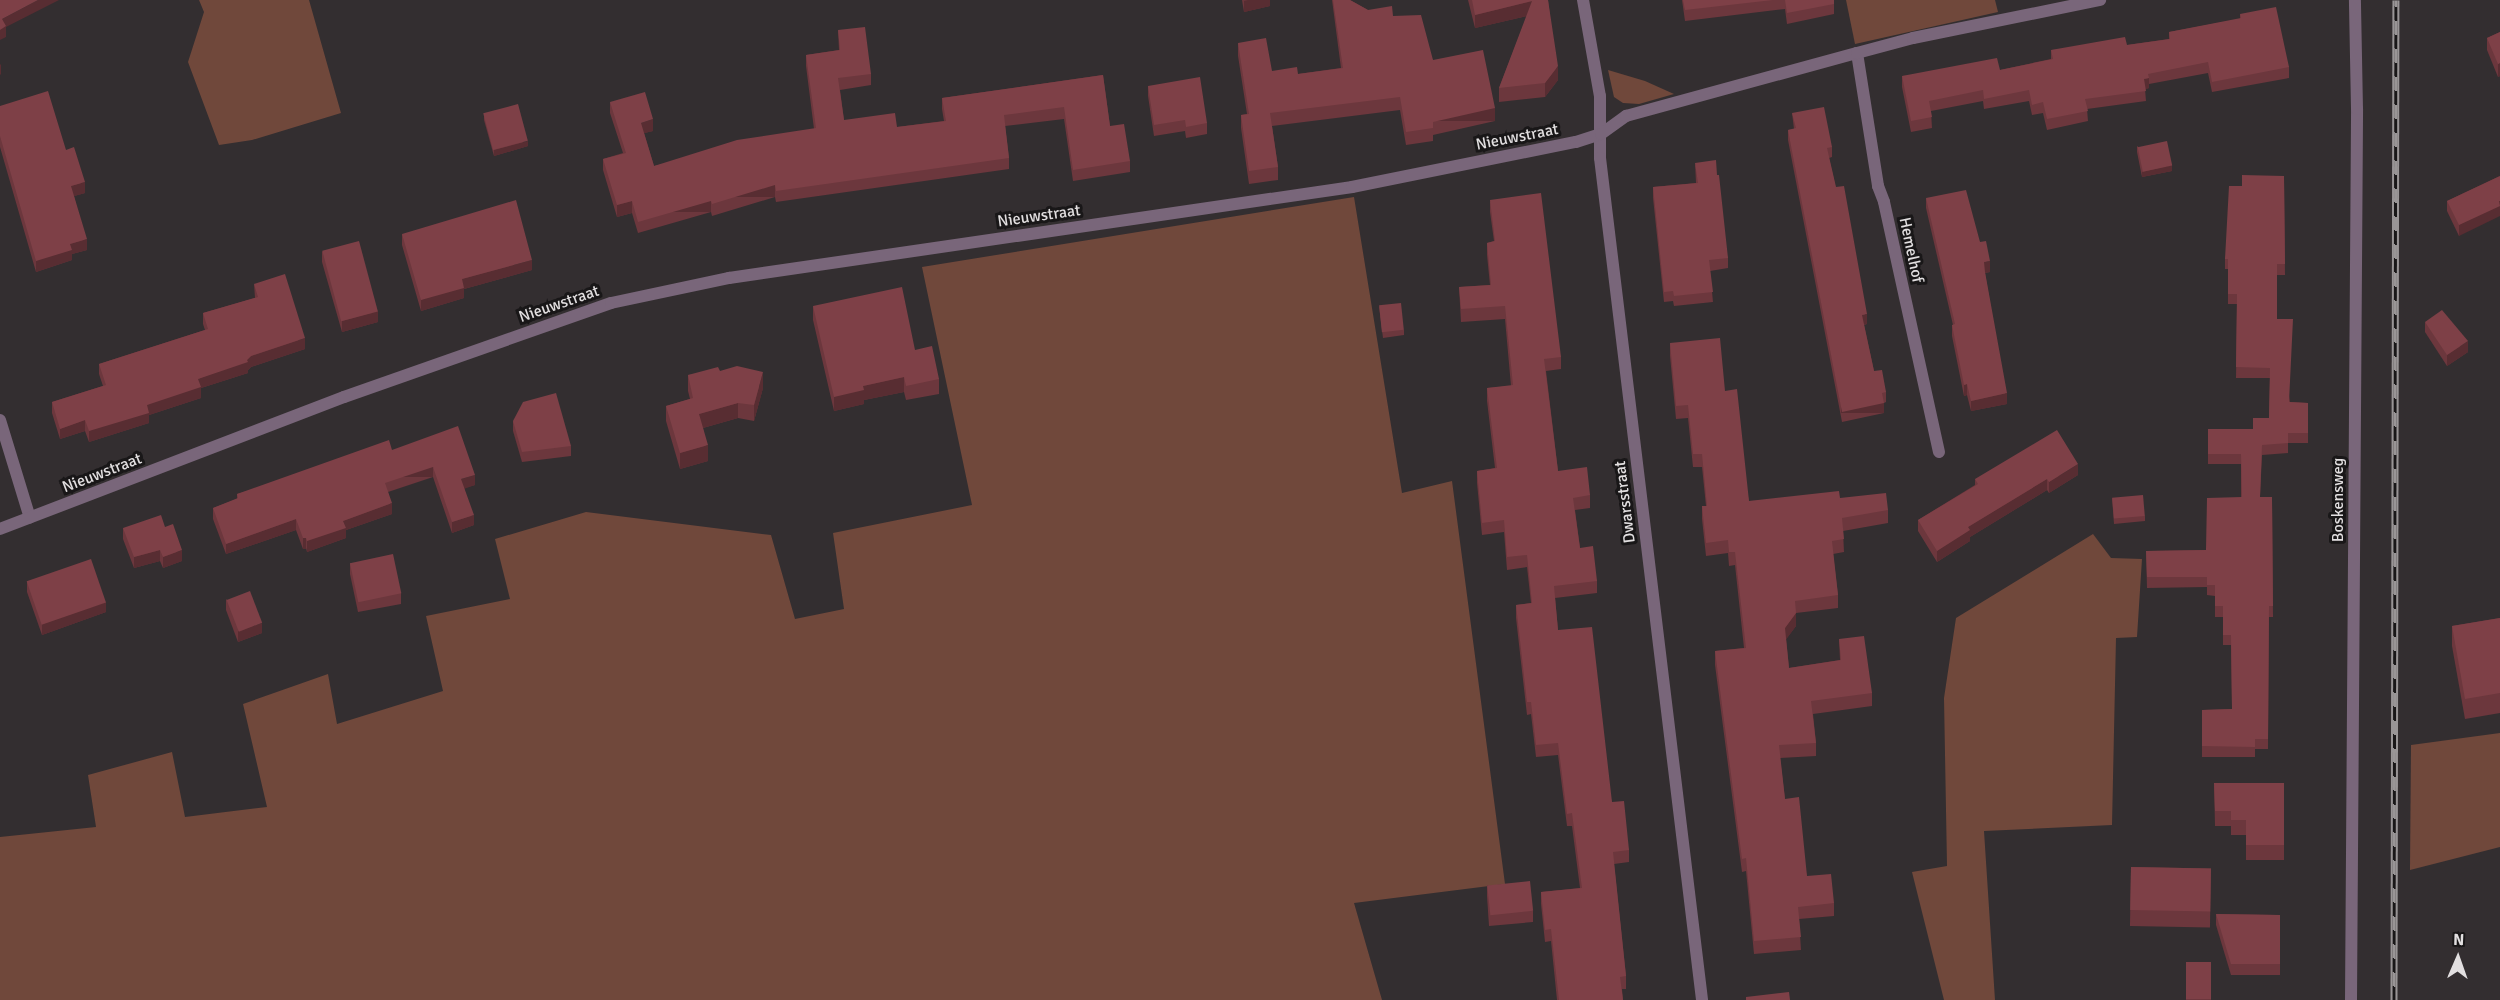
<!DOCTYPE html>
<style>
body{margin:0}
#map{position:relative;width:2500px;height:1000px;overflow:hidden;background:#332e30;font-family:Signika,sans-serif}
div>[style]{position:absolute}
.green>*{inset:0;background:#70483b}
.street>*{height:12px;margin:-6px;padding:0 6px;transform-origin:6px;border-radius:6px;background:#79667a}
.rail>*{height:7px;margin-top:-3.5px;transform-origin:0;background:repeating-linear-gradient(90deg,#191718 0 14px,#999596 0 28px);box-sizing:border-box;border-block:2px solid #999596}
.wall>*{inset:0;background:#6c373d;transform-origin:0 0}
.shaded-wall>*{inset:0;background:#582d32;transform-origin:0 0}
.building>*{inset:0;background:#7e4047;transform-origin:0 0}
span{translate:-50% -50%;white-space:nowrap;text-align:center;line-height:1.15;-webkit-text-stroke:6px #191718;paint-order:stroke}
.street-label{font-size:16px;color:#e2dfe0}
.north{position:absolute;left:2428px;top:928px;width:60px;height:60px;-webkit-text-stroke:4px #191718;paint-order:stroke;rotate:2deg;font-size:16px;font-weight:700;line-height:24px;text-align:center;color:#e2dfe0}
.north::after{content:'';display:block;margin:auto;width:21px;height:27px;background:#e2dfe0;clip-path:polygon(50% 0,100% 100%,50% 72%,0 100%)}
</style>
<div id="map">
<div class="green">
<i style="clip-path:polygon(199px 0,309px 0,341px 113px,252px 140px,219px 145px,188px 62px,204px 12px)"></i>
<i style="clip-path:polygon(1846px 0,1995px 0,1998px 12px,1855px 44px)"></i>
<i style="clip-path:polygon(1608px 70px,1645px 81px,1674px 94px,1639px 104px,1623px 103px,1614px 97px)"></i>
<i style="clip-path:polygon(1354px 197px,1402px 493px,1452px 481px,1505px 884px,1354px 903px,1382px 1000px,0 1000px,0 837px,96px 827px,88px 775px,172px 752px,185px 817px,267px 807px,243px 704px,328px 674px,337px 724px,443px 691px,426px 616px,510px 599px,495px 539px,586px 512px,771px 535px,795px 619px,844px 609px,833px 533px,972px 505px,922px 267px)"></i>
<i style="clip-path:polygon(2093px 534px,2111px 558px,2142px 559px,2137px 637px,2116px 638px,2112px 825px,1984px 831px,1995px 1000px,1944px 1000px,1912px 872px,1947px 866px,1944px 698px,1956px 618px)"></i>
<i style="clip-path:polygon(2500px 733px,2500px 847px,2410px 870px,2411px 745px)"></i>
</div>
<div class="street">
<i style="left:1583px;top:0;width:97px;rotate:80deg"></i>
<i style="left:1600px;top:96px;width:62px;rotate:90deg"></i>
<i style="left:1600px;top:158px;width:848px;rotate:83.09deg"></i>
<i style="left:1857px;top:53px;width:135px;rotate:81deg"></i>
<i style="left:1878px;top:186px;width:17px;rotate:69deg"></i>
<i style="left:1884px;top:202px;width:256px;rotate:77.6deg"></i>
<i style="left:0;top:420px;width:102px;rotate:73deg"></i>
<i style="left:0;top:529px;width:368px;rotate:-21deg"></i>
<i style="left:344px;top:397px;width:283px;rotate:-19.4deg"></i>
<i style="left:611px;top:303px;width:121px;rotate:-12deg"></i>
<i style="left:729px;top:278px;width:630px;rotate:-8.31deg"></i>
<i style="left:1352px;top:187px;width:228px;rotate:-11.4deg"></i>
<i style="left:1576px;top:142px;width:26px;rotate:-18deg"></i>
<i style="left:1601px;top:134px;width:31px;rotate:-36deg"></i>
<i style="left:1626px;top:116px;width:239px;rotate:-15.3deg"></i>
<i style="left:1857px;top:53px;width:58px;rotate:-15deg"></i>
<i style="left:1913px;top:38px;width:191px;rotate:-11.5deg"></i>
<i style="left:2351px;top:1000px;width:891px;rotate:-89.61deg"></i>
<i style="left:2357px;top:109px;width:109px;rotate:-91.1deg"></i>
</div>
<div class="rail">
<i style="left:2394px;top:1000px;width:1000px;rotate:-89.89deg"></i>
</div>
<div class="wall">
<i style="clip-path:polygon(1242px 0,1270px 0,1270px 6px,1244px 12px)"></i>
<i style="clip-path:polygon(1332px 0,1350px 0,1368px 10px,1393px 16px,1433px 60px,1495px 121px,1433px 135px,1433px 141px,1406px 145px,1400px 110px,1272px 126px,1278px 167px,1278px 180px,1249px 184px,1241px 128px,1241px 115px,1247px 114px,1238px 56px,1238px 43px,1272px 71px,1298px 74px,1341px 68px)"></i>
<i style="clip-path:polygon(1468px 0,1548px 0,1558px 80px,1545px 97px,1499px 102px,1499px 88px,1527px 16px,1475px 28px)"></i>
<i style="clip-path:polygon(1682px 0,1834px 0,1834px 14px,1787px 24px,1785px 9px,1685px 21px)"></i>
<i style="clip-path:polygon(2240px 14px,2289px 67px,2289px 78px,2212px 92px,2208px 73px,2149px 84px,2149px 88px,2145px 89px,2146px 101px,2087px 109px,2088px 121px,2047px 130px,2043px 113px,2032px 115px,2029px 101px,1984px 109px,1983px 101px,1931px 111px,1932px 128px,1911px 132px,1902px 87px,1902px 76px,2000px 70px,2051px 59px,2051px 50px,2127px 45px,2169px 39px,2169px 32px,2240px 19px)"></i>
<i style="clip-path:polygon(838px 30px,871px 74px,871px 85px,840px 90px,844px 120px,897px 127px,944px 121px,942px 109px,942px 98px,1103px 75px,1110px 126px,1130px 161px,1130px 172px,1073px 181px,1064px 119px,1005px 126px,1009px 158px,1009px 169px,776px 202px,775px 197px,712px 216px,711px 212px,638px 233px,632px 213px,617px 217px,603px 170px,603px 159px,623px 153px,610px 113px,610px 102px,653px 131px,644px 133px,654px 166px,814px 129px,806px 66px,806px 55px,839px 50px)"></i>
<i style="clip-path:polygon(2500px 32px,2500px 76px,2498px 77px,2487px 50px,2487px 38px)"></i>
<i style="clip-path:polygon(1148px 86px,1207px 123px,1207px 134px,1186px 138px,1185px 131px,1154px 136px,1148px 96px)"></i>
<i style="clip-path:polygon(0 106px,66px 150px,85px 193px,74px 196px,87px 250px,72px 254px,72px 260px,36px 272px,0 147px)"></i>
<i style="clip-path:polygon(1792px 113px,1832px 147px,1832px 157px,1829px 158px,1867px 324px,1864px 325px,1874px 371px,1886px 392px,1886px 402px,1884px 403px,1884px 413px,1842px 422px,1788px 140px,1788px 130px,1794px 129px)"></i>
<i style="clip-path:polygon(484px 115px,528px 146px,494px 156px,484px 120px)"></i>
<i style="clip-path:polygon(2137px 146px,2172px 171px,2142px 177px,2137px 152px)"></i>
<i style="clip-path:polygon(1695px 163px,1728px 258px,1728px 268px,1710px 271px,1713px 302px,1674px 306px,1673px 301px,1664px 302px,1653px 198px,1653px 187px,1696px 183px)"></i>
<i style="clip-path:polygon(2284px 176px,2285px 275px,2277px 275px,2277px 319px,2290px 402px,2308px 403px,2308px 443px,2288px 443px,2288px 453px,2262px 455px,2260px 497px,2272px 497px,2273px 617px,2269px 617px,2268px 749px,2255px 749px,2255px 757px,2202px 757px,2202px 710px,2232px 709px,2231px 645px,2223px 645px,2223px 617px,2215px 617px,2215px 596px,2207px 595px,2207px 587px,2147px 588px,2146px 551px,2206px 550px,2241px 497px,2241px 464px,2208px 464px,2208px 429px,2253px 429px,2269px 418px,2270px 378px,2236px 378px,2237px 304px,2228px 304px,2228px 269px,2225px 269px,2225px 259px,2242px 186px)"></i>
<i style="clip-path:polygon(2500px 176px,2459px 236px,2447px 211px,2447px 201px)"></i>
<i style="clip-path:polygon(1926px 198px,1980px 242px,1990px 272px,1985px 273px,2007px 404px,1971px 411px,1967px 395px,1964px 396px,1952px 336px,1952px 325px,1953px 325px,1926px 208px)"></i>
<i style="clip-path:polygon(1490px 200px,1561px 357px,1561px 369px,1546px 371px,1558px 471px,1590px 495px,1590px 508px,1575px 510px,1580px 548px,1597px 581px,1597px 593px,1555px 598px,1558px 630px,1612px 802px,1629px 850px,1629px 862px,1614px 864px,1626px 976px,1626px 989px,1622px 989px,1623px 1000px,1557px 1000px,1551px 941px,1545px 942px,1541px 904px,1541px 892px,1580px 888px,1572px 826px,1567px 826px,1558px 755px,1536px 757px,1531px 714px,1527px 715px,1516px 618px,1516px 605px,1531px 603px,1527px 567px,1507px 570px,1504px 532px,1482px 535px,1477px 483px,1477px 471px,1495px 468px,1487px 401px,1487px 388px,1511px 386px,1505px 319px,1461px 322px,1459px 287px,1490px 285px,1487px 255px,1487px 243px,1494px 241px,1490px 212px)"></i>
<i style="clip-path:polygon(402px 234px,532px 270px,464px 289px,464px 298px,421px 311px,402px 245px)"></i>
<i style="clip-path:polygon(322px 251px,378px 322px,342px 332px,322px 262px)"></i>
<i style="clip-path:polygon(254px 284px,305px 349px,251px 367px,248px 370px,248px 373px,201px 388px,201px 398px,149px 415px,149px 423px,89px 442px,85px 431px,60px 439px,52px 413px,52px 402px,103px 386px,99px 374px,99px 364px,205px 330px,203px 324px,203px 313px,255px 298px)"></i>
<i style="clip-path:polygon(813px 306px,915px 350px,939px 379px,939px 394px,906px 400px,904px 392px,864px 400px,864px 404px,834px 411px,813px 320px)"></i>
<i style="clip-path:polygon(1379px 306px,1404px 330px,1404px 335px,1383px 338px)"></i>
<i style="clip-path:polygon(2425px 322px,2468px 352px,2447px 366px,2425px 332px)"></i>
<i style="clip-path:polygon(1670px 343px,1725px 391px,1749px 501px,1840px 498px,1888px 510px,1888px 523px,1843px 531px,1844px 552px,1833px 554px,1838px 595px,1838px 608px,1796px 613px,1796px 626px,1786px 639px,1789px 668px,1840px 660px,1839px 639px,1872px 693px,1872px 706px,1813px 714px,1816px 743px,1816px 756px,1780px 758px,1785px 799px,1807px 876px,1834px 903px,1834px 916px,1799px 919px,1801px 950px,1754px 954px,1746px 871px,1742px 872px,1715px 665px,1715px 651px,1744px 648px,1735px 565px,1729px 566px,1728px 553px,1706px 556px,1702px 519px,1702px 506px,1706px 506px,1702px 467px,1693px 467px,1688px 418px,1676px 419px,1670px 356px)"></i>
<i style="clip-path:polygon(720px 371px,763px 388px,754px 421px,738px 418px,703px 428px,708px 461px,680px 469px,666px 421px,666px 406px,690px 399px,688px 391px,688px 375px)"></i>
<i style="clip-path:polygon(513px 421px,571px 446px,571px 456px,522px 462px,513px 431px)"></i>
<i style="clip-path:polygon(392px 450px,475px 485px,464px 488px,474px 525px,452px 533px,433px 477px,388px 492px,392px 514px,346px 530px,346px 538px,307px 552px,306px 548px,303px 549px,296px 530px,226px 554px,213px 519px,213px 508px,237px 499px,237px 494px)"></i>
<i style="clip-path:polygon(2078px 475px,2049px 493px,2047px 490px,1970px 537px,1970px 541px,1937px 562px,1918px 531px,1918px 520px,1975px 485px,1975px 479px)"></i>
<i style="clip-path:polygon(2112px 498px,2145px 516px,2145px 521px,2114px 524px)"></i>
<i style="clip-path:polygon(165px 527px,182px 561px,163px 568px,160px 561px,134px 568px,123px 539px,123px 528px)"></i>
<i style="clip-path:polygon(350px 563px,401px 593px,401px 604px,358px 612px,350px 574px)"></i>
<i style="clip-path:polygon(27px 581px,106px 612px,42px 635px,27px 592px)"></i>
<i style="clip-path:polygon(226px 599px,262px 633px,238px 642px,226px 610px)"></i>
<i style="clip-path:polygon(2500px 618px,2500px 713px,2465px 719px,2452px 646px,2452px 626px)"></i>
<i style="clip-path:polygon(2214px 783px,2284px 783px,2284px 860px,2246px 860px,2246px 835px,2231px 835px,2231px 826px,2215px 826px)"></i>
<i style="left:2131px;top:867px;width:80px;height:59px;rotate:1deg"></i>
<i style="clip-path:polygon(1487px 885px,1533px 911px,1533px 922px,1489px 926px,1487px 896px)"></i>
<i style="clip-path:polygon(2216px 914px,2280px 915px,2280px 975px,2231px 975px,2216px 925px)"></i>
<i style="left:2211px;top:962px;width:38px;height:25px;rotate:90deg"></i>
</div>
<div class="shaded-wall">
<i style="clip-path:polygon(38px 0,59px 0,6px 27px,6px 37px,0 40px,0 30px,2px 19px)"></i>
<i style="clip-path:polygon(1248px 0,1270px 0,1270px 6px,1244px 12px,1244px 1px)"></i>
<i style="clip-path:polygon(1532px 1px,1532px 15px,1475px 28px,1475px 15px)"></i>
<i style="clip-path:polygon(2500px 63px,2500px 76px,2498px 77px,2498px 64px)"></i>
<i style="clip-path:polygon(1px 64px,1px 74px,0 75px,0 65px)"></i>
<i style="clip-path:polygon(1558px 66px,1558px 80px,1545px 97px,1545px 83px)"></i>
<i style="clip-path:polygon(2149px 78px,2149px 88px,2144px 90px,2144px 79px)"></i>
<i style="left:1495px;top:108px;width:13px;height:64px;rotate:90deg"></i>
<i style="clip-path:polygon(653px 119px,653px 131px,641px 134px,641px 123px)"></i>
<i style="clip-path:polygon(528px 141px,528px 146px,494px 156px,494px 150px)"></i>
<i style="clip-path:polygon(2172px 165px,2172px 171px,2142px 177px,2142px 172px)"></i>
<i style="clip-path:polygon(85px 182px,85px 193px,71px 197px,71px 186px)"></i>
<i style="left:775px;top:185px;width:12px;height:66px;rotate:90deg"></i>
<i style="clip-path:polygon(632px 201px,632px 213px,617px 217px,617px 205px)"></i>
<i style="left:711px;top:201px;width:11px;height:76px;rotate:90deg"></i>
<i style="clip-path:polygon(2499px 201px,2500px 201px,2500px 216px,2459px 236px,2459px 225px)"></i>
<i style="clip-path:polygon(87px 239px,87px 250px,72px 254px,72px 260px,36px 272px,36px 261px,70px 244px)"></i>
<i style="clip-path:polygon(532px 260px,532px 270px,464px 289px,464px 298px,421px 311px,421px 300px,462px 279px)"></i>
<i style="clip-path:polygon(1990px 261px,1990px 272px,1984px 273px,1984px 262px)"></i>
<i style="clip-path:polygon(378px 311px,378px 322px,342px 332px,342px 321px)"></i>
<i style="clip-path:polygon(1867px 314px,1867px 324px,1862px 325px,1862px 315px)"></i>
<i style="clip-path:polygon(305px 338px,305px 349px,251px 367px,248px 370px,248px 373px,201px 388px,201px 398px,149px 415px,149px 423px,89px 442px,89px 431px,147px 405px,198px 379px,247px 360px,251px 356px)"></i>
<i style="clip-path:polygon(2468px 341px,2468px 352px,2447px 366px,2447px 355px)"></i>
<i style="clip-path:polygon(763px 372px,763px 388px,754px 421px,754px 405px)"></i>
<i style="clip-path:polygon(904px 377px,904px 392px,864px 400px,864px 404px,834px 411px,834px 397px,863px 386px)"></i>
<i style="clip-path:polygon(1967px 384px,1967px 395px,1964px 396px,1964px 385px)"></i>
<i style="clip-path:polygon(2007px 393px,2007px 404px,1971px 411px,1971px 401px)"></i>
<i style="clip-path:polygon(738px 403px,738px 418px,699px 429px,699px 414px)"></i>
<i style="left:1884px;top:403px;width:10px;height:43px;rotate:90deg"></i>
<i style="clip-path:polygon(85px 420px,85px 431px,60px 439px,60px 429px)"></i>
<i style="clip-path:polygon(708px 445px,708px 461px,680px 469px,680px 453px)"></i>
<i style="clip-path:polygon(2078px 464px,2078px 475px,2049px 493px,2049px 482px)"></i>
<i style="left:433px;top:467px;width:10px;height:51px;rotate:90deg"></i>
<i style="clip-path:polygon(475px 475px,475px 485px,461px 490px,461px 479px)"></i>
<i style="clip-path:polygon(2047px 479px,2047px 490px,1970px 537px,1970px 541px,1937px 562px,1937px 551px,1968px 527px)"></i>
<i style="clip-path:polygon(392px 503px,392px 514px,346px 530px,346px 538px,307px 552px,307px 541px,343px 521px)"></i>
<i style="clip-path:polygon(474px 515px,474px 525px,452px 533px,452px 522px)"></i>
<i style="clip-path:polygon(296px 519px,296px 530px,226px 554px,226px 544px)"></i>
<i style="left:303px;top:538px;width:3px;height:11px"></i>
<i style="clip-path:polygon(160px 550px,160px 561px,134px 568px,134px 557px)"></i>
<i style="clip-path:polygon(182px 550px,182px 561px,163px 568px,163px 557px)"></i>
<i style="clip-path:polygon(106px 602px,106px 612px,42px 635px,42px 624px)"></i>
<i style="clip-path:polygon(1796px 613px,1796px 626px,1785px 641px,1785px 628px)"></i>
<i style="clip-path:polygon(262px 623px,262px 633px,238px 642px,238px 631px)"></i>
</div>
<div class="building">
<i style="clip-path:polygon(0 0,38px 0,2px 19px,6px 26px,0 30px)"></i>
<i style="clip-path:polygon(1333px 0,1350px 0,1368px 10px,1392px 6px,1393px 16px,1421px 15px,1433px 60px,1483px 50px,1495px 108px,1433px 122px,1433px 128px,1406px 132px,1400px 97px,1270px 113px,1278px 167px,1249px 171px,1241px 115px,1249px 114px,1238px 43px,1266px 38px,1272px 71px,1297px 67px,1298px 74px,1343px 68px)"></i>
<i style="clip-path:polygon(1472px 0,1548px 0,1558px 66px,1545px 83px,1499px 88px,1532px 1px,1475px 15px)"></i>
<i style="clip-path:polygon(1683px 0,1773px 0,1685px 10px)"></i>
<i style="clip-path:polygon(1785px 0,1834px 0,1834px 4px,1787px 13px)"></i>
<i style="clip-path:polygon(2276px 7px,2289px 67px,2212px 82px,2208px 62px,2148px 74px,2149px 78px,2144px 79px,2146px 91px,2085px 99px,2088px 111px,2047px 119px,2043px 102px,2032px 105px,2029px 90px,1984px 99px,1983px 90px,1929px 101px,1932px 117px,1911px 121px,1902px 76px,1997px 58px,2000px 70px,2053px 59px,2051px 50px,2125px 37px,2127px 45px,2170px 39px,2169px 32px,2241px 18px,2240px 14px)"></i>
<i style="clip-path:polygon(865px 27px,871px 74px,838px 78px,844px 120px,895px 113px,897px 127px,946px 121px,942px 98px,1103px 75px,1110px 126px,1124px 124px,1130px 161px,1073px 170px,1064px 107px,1004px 115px,1009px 158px,776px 191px,775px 185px,712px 204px,711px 201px,638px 222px,632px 201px,617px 205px,603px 159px,626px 153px,610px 102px,645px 92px,653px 119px,641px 123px,654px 166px,737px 140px,816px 128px,806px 55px,840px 50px,838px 30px)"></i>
<i style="clip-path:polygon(2500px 32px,2500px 63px,2498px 64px,2487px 38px)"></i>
<i style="clip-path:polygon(1200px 77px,1207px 123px,1186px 127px,1185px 120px,1154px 125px,1148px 86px)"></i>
<i style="clip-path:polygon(48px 91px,66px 150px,74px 147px,85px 182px,71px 186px,87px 239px,70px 244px,72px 250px,36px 261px,0 136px,0 106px)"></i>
<i style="left:518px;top:104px;width:38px;height:36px;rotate:75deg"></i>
<i style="clip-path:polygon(1824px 107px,1832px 147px,1827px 148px,1836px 187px,1844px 186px,1867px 314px,1862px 315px,1874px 371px,1882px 370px,1886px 392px,1882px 393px,1884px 403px,1842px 412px,1788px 130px,1796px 128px,1792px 113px)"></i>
<i style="left:2167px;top:141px;width:25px;height:30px;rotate:78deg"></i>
<i style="clip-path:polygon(1716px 160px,1717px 175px,1719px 175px,1728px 258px,1709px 260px,1713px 292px,1674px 296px,1673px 291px,1664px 292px,1653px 187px,1698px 183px,1695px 163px)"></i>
<i style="clip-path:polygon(2242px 175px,2284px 176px,2285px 264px,2277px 264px,2277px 319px,2293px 319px,2289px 402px,2308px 403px,2308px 433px,2288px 433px,2288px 443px,2262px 445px,2260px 497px,2272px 497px,2273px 606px,2269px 606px,2268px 739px,2255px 739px,2255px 747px,2202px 746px,2202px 710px,2232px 709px,2231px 635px,2223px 635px,2223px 606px,2215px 606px,2215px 585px,2207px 585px,2207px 577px,2147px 577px,2146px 551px,2206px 550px,2207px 498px,2242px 497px,2241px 454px,2208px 454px,2208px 429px,2253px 429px,2253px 418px,2269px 418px,2270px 368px,2236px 367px,2237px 294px,2228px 294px,2228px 259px,2225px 259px,2229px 186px,2242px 186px)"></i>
<i style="clip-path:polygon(2500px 176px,2500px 201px,2499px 201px,2500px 206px,2459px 225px,2447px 201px)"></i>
<i style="clip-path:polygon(1966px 190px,1980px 242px,1986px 241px,1990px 261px,1984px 262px,1985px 272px,2007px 393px,1971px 401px,1967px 384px,1964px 385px,1952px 325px,1955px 324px,1926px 198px)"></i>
<i style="clip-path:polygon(1541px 193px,1561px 357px,1544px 359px,1558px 471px,1587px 467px,1590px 495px,1573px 498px,1580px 548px,1593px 546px,1597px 581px,1554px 586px,1558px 630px,1592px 627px,1612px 802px,1624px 801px,1629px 850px,1613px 852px,1626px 976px,1620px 977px,1623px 1000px,1559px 1000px,1551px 929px,1545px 930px,1541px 892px,1582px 888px,1572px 813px,1567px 814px,1558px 743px,1536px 745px,1531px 702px,1527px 702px,1516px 605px,1532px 603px,1527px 555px,1507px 557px,1504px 520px,1482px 523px,1477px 471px,1497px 468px,1487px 388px,1513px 385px,1505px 306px,1461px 309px,1459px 287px,1491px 285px,1487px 243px,1495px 241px,1490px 200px)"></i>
<i style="clip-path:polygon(516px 200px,532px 260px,462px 279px,464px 288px,421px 300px,402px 234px)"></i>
<i style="left:359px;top:241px;width:73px;height:38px;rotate:75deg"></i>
<i style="clip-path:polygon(285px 274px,305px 338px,251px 356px,247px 360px,248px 362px,198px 379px,201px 387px,147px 405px,149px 413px,89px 431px,85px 420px,60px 429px,52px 402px,106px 385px,99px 364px,208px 329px,203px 313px,258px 297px,254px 284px)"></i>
<i style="clip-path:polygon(902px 287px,915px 350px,932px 346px,939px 379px,906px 386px,904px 377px,863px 386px,864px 390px,834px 397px,813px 306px)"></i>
<i style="left:1401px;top:303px;width:27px;height:22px;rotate:84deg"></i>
<i style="clip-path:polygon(2442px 310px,2468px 341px,2447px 355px,2425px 322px)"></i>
<i style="clip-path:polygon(1720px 338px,1725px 391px,1737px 389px,1749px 501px,1839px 491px,1840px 498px,1886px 493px,1888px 510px,1842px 518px,1844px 539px,1832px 541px,1838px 595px,1795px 601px,1796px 613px,1785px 628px,1789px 668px,1841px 660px,1839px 639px,1864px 636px,1872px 693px,1811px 701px,1816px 743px,1779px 745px,1785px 799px,1799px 797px,1807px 876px,1831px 874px,1834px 903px,1798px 907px,1801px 937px,1754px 941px,1746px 858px,1742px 859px,1715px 651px,1746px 648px,1735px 552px,1729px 552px,1728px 540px,1706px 543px,1702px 506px,1707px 506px,1702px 454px,1693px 454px,1688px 405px,1676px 406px,1670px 343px)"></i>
<i style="clip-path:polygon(737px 366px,763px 372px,754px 405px,738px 403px,699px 414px,708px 445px,680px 453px,666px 406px,693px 398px,688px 375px,718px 367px,720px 371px)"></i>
<i style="clip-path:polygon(556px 393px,571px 446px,522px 452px,513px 421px,523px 402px)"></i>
<i style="clip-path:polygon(458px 426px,475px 475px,461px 479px,474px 515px,452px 522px,433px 467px,385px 483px,392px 503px,343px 521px,346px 528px,307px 541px,306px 538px,303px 538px,296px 519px,226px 544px,213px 508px,238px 498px,237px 494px,389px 440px,392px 450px)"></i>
<i style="clip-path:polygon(2057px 430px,2078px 464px,2049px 482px,2047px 479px,1968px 527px,1970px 530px,1937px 551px,1918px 520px,1978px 484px,1975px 479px)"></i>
<i style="left:2143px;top:495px;width:21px;height:31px;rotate:85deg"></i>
<i style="clip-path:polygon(161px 515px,165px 527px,173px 524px,182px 550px,163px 557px,160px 550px,134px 557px,123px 528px)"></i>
<i style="left:393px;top:554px;width:40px;height:44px;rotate:78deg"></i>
<i style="left:91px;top:559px;width:46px;height:68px;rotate:71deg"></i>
<i style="left:250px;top:591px;width:34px;height:25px;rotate:69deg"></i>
<i style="clip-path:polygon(2500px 618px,2500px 693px,2465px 699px,2452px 626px)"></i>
<i style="clip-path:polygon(2214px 783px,2284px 783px,2284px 845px,2246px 845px,2246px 820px,2231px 820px,2231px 811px,2215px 811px)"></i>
<i style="left:2131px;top:867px;width:80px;height:43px;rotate:1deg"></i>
<i style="left:1530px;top:881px;width:30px;height:43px;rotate:84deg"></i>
<i style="clip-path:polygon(2216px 914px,2280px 915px,2280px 964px,2231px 964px)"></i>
<i style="left:2211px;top:962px;width:37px;height:25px;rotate:90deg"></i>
<i style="clip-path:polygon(1789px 992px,1790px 1000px,1746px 1000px,1746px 997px)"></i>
</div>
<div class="street-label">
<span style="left:1517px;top:137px;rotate:-11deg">Nieuwstraat</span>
<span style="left:1039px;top:216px;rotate:-8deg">Nieuwstraat</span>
<span style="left:1911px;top:250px;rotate:78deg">Hemelhof</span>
<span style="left:559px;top:304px;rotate:-19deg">Nieuwstraat</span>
<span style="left:102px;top:473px;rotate:-21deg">Nieuwstraat</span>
<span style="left:2338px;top:500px;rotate:-90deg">Boskensweg</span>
<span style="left:1625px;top:502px;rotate:-97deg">Dwarsstraat</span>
</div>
<div class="north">N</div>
</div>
